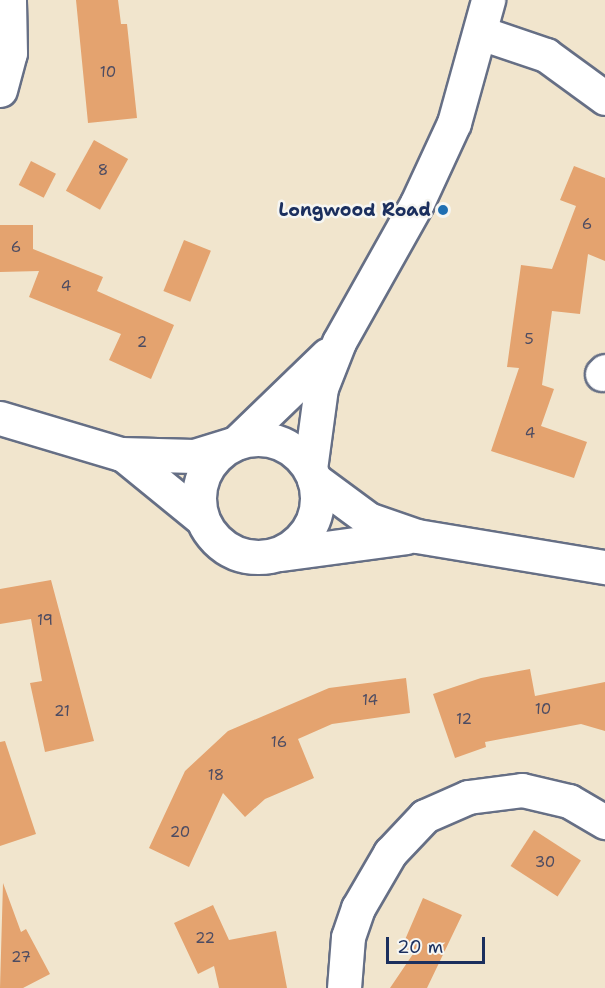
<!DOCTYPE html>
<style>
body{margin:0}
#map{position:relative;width:605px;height:988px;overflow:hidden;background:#f1e5cd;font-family:"Shantell Sans",sans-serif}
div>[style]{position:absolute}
.building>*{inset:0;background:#e4a36f;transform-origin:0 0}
.roads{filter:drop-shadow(2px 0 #666f85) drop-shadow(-2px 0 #666f85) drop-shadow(0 2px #666f85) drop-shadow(0 -2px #666f85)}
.minor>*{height:33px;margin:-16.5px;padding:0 16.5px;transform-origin:16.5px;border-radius:16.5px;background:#fff}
.tertiary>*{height:33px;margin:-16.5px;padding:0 16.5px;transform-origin:16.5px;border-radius:16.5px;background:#fff}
.tertiary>.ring{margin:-16.5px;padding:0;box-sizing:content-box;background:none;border:33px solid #fff;border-radius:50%}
.dots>*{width:16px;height:16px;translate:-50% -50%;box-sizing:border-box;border:3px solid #f6f6f2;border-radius:50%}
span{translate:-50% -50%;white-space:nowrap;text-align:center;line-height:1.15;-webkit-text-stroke:5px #f6f6f2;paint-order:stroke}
.number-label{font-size:15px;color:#4d4c62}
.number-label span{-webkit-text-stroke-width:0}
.poi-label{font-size:18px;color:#1b2f5e;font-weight:700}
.right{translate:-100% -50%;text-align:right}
.scale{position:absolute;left:386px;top:937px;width:99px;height:27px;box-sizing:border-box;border:3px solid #1b2f5e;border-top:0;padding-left:8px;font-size:18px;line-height:21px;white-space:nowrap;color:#1b2f5e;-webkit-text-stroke:4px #f6f6f2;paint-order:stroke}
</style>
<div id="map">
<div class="building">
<i style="clip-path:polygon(76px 0,118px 0,121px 24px,127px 24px,137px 118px,88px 123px)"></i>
<i style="left:94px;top:140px;width:39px;height:58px;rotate:29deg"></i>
<i style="left:31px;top:161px;width:28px;height:27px;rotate:27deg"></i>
<i style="clip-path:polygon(574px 166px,605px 178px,605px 261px,588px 254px,580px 314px,552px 311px,542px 385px,554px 389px,541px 426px,587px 442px,574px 478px,491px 451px,519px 368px,507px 367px,521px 265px,552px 269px,576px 206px,560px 200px)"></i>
<i style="clip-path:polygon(0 225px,33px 225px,33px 249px,103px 277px,97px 291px,174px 325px,151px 379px,109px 360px,121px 334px,29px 297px,39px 271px,0 272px)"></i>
<i style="left:184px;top:240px;width:29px;height:55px;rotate:22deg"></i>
<i style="clip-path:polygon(51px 580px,94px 741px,45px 752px,30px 683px,42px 681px,31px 619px,0 624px,0 589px)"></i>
<i style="clip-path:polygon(530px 669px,535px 696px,605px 682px,605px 731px,581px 724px,485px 742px,486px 747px,455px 758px,433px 694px,481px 678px)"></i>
<i style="clip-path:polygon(406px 678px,410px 713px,332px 724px,298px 739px,314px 778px,265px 799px,245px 817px,223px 793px,189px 867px,149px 848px,185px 771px,228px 731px,329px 688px)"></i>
<i style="clip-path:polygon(5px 741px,36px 834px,0 846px,0 742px)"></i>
<i style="left:534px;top:830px;width:56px;height:43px;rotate:33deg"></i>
<i style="clip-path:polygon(3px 883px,21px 932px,26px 929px,50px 974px,23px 988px,0 988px)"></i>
<i style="clip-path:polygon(423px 898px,462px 915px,427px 988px,390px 988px,413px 954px,401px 949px)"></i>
<i style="clip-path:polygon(213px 905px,229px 940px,276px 931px,287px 988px,219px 988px,214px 966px,198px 974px,174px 923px)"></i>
</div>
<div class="roads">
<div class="minor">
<i style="left:481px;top:33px;width:69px;rotate:18.7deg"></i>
<i style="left:546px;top:55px;width:73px;rotate:36.1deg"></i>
<i style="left:0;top:90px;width:38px;rotate:-75deg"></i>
<i style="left:10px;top:53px;width:53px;rotate:-91.1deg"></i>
<i style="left:602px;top:374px;width:4px;rotate:-45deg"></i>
<i style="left:0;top:418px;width:126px;rotate:16.6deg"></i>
<i style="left:121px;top:454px;width:73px;rotate:1.6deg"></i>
<i style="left:194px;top:456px;width:39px;rotate:-17deg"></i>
<i style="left:125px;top:456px;width:98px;rotate:39.2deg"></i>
<i style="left:344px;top:988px;width:51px;rotate:-85.5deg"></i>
<i style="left:348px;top:937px;width:31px;rotate:-71deg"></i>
<i style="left:358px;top:908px;width:64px;rotate:-59.8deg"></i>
<i style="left:390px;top:853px;width:51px;rotate:-46.6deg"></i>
<i style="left:425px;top:816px;width:47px;rotate:-23.8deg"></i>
<i style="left:468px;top:797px;width:54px;rotate:-7.4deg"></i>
<i style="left:522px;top:790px;width:48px;rotate:13.2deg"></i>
<i style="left:569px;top:801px;width:42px;rotate:30.3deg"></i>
</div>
<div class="tertiary">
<i class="ring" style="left:199px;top:439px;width:85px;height:85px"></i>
<i style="left:236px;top:443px;width:127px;rotate:-44deg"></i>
<i style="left:310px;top:469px;width:82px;rotate:-82.3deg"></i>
<i style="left:321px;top:388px;width:49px;rotate:-68.6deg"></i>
<i style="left:339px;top:342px;width:159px;rotate:-60.7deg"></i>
<i style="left:417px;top:203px;width:88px;rotate:-65.2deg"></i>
<i style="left:454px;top:123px;width:128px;rotate:-74.5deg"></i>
<i style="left:314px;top:479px;width:67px;rotate:36.5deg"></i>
<i style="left:368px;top:519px;width:52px;rotate:19.1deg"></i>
<i style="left:417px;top:536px;width:191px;rotate:9.4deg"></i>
<i style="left:281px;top:554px;width:126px;rotate:-7.7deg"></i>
</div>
</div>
<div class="dots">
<i style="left:443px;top:210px;background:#1f6fb2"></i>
</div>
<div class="number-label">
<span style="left:108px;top:73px">10</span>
<span style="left:103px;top:171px">8</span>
<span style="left:587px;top:225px">6</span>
<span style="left:16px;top:248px">6</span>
<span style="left:66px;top:287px">4</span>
<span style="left:529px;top:340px">5</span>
<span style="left:142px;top:343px">2</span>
<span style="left:530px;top:434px">4</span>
<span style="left:45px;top:621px">19</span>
<span style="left:370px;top:701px">14</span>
<span style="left:543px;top:710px">10</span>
<span style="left:62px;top:712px">21</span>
<span style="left:464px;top:720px">12</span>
<span style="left:279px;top:743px">16</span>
<span style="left:216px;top:776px">18</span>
<span style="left:180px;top:833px">20</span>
<span style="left:545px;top:863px">30</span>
<span style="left:205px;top:939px">22</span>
<span style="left:21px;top:958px">27</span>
</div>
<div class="poi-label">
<span class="right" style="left:431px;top:210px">Longwood Road</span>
</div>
<div class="scale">20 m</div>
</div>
